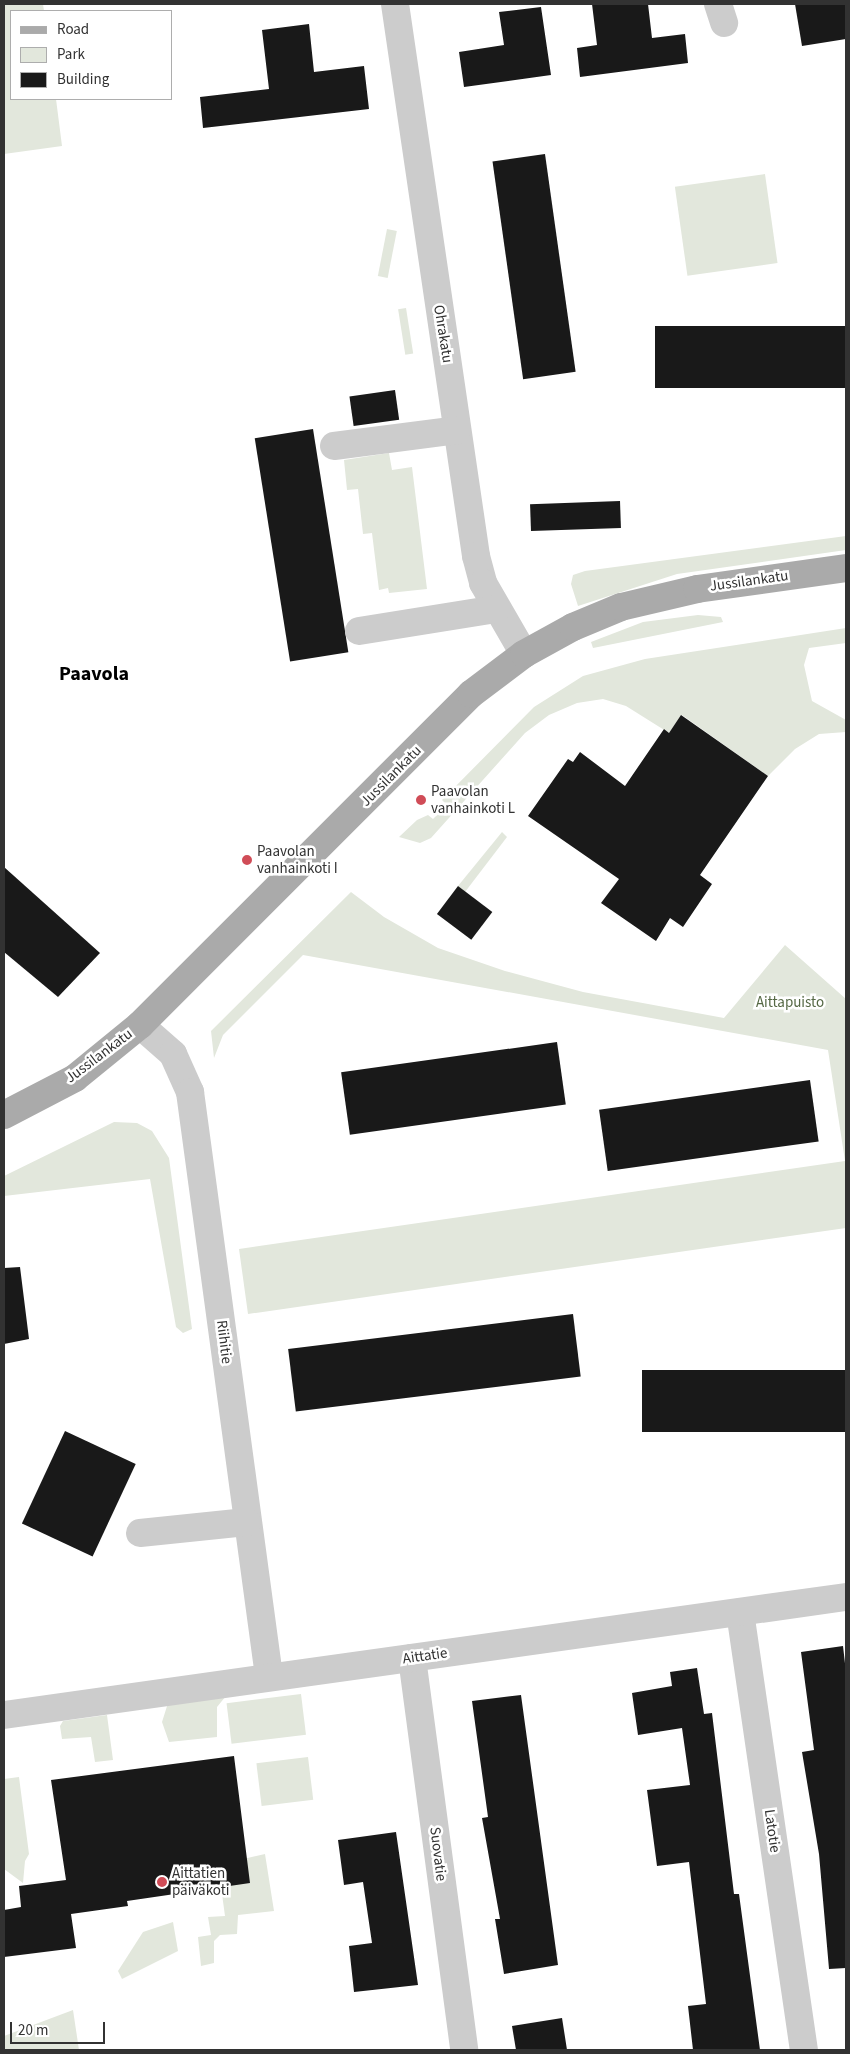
<!DOCTYPE html>
<meta charset="utf-8">
<style>
body{margin:0}
#map{position:relative;width:850px;height:2054px;overflow:hidden;background:#fff;font-family:"Source Sans 3",sans-serif}
div>[style]{position:absolute}
.green>*{inset:0;background:#e2e7dc;transform-origin:0 0}
.building>*{inset:0;background:#191919;transform-origin:0 0}
.minor>*{height:28px;margin:-14px;padding:0 14px;transform-origin:14px;border-radius:14px;background:#ccc}
.major>*{height:28px;margin:-14px;padding:0 14px;transform-origin:14px;border-radius:14px;background:#aaa}
.dots>*{width:14px;height:14px;translate:-50% -50%;box-sizing:border-box;border:2px solid #fff;border-radius:50%}
span{translate:-50% -50%;white-space:nowrap;text-align:center;line-height:1.15;-webkit-text-stroke:5px #fff;paint-order:stroke}
.street-label{font-size:15px;color:#323232}
.poi-label{font-size:15px;color:#323232}
.left{translate:0 -50%;text-align:left}
.park-label{font-size:15px;color:#556844}
.district-label{font-size:20px;color:#000;font-weight:700}
.frame{position:absolute;inset:0;border:5px solid #323232;pointer-events:none}
.legend{position:absolute;left:10px;top:10px;width:162px;height:90px;box-sizing:border-box;background:#fff;border:1px solid #adadad;margin:0;padding:6px 9px;list-style:none;font-size:15px;color:#323232}
.legend li{display:flex;align-items:center;gap:10px;height:25px}
.legend b{width:25px;border:1px solid #adadad}
.scale{position:absolute;left:10px;top:2022px;width:95px;height:22px;box-sizing:border-box;border:2px solid #323232;border-top:0;padding-left:6px;font-size:15px;line-height:18px;white-space:nowrap;color:#323232;-webkit-text-stroke:4px #fff;paint-order:stroke}
</style>
<div id="map">
<div class="green">
<i style="clip-path:polygon(4px 4px,43px 4px,44px 11px,11px 11px,11px 99px,56px 99px,62px 146px,4px 154px)"></i>
<i style="left:765px;top:174px;width:90px;height:91px;rotate:82deg"></i>
<i style="left:387px;top:229px;width:10px;height:48px;rotate:11deg"></i>
<i style="left:406px;top:308px;width:46px;height:8px;rotate:81deg"></i>
<i style="clip-path:polygon(389px 453px,392px 470px,412px 467px,427px 589px,389px 593px,388px 588px,379px 590px,372px 533px,363px 534px,358px 489px,347px 490px,344px 460px)"></i>
<i style="clip-path:polygon(846px 536px,846px 550px,677px 574px,578px 606px,571px 584px,573px 575px,585px 571px)"></i>
<i style="clip-path:polygon(698px 615px,721px 617px,723px 622px,593px 648px,591px 642px,643px 622px)"></i>
<i style="clip-path:polygon(846px 628px,846px 643px,809px 648px,804px 665px,812px 701px,846px 720px,846px 732px,819px 734px,795px 749px,768px 776px,682px 715px,669px 733px,626px 706px,603px 699px,577px 703px,549px 715px,525px 733px,431px 838px,420px 843px,399px 837px,417px 820px,428px 815px,433px 819px,447px 805px,442px 800px,534px 707px,583px 676px,645px 659px)"></i>
<i style="clip-path:polygon(502px 832px,507px 837px,465px 892px,458px 886px)"></i>
<i style="clip-path:polygon(351px 892px,384px 917px,438px 948px,505px 971px,583px 992px,724px 1018px,785px 945px,846px 999px,846px 1228px,248px 1314px,239px 1249px,845px 1161px,828px 1050px,303px 955px,223px 1035px,214px 1058px,211px 1031px)"></i>
<i style="clip-path:polygon(114px 1122px,137px 1123px,152px 1131px,169px 1158px,192px 1329px,183px 1333px,176px 1327px,150px 1179px,4px 1196px,4px 1176px)"></i>
<i style="left:301px;top:1694px;width:41px;height:75px;rotate:83deg"></i>
<i style="clip-path:polygon(226px 1696px,217px 1707px,217px 1737px,169px 1742px,162px 1722px,168px 1703px)"></i>
<i style="clip-path:polygon(107px 1715px,113px 1760px,95px 1762px,91px 1737px,62px 1739px,60px 1726px,63px 1721px)"></i>
<i style="left:308px;top:1757px;width:43px;height:52px;rotate:83deg"></i>
<i style="clip-path:polygon(19px 1777px,29px 1854px,25px 1861px,23px 1883px,4px 1869px,4px 1779px)"></i>
<i style="clip-path:polygon(265px 1854px,274px 1911px,238px 1915px,237px 1934px,220px 1935px,214px 1941px,214px 1963px,201px 1966px,198px 1937px,211px 1935px,208px 1917px,225px 1916px,218px 1865px)"></i>
<i style="clip-path:polygon(173px 1922px,178px 1951px,122px 1979px,118px 1971px,143px 1932px)"></i>
<i style="clip-path:polygon(73px 2010px,79px 2050px,4px 2050px,4px 2036px)"></i>
</div>
<div class="building">
<i style="clip-path:polygon(592px 4px,648px 4px,652px 38px,685px 34px,688px 63px,580px 77px,577px 48px,597px 45px)"></i>
<i style="clip-path:polygon(795px 4px,846px 4px,846px 39px,802px 46px)"></i>
<i style="clip-path:polygon(541px 7px,551px 75px,464px 87px,459px 52px,504px 45px,499px 12px)"></i>
<i style="clip-path:polygon(309px 24px,314px 72px,364px 66px,369px 109px,203px 128px,200px 97px,269px 89px,262px 30px)"></i>
<i style="left:545px;top:154px;width:220px;height:53px;rotate:82deg"></i>
<i style="left:846px;top:326px;width:62px;height:191px;rotate:90deg"></i>
<i style="left:395px;top:390px;width:30px;height:46px;rotate:82deg"></i>
<i style="left:313px;top:429px;width:226px;height:59px;rotate:81deg"></i>
<i style="left:620px;top:501px;width:27px;height:90px;rotate:88deg"></i>
<i style="clip-path:polygon(681px 715px,768px 776px,700px 875px,712px 884px,683px 927px,670px 918px,656px 941px,601px 903px,619px 879px,528px 816px,568px 759px,573px 762px,580px 752px,625px 786px,664px 729px,669px 733px)"></i>
<i style="clip-path:polygon(4px 867px,100px 953px,58px 997px,4px 952px)"></i>
<i style="left:458px;top:886px;width:43px;height:35px;rotate:37deg"></i>
<i style="left:557px;top:1042px;width:63px;height:218px;rotate:82deg"></i>
<i style="left:810px;top:1080px;width:62px;height:213px;rotate:82deg"></i>
<i style="clip-path:polygon(20px 1267px,29px 1339px,4px 1344px,4px 1268px)"></i>
<i style="left:573px;top:1314px;width:63px;height:287px;rotate:83deg"></i>
<i style="left:846px;top:1370px;width:62px;height:204px;rotate:90deg"></i>
<i style="left:65px;top:1431px;width:78px;height:102px;rotate:25deg"></i>
<i style="clip-path:polygon(843px 1646px,846px 1672px,846px 1968px,829px 1969px,819px 1854px,802px 1752px,814px 1750px,801px 1652px)"></i>
<i style="clip-path:polygon(697px 1668px,704px 1714px,712px 1713px,734px 1894px,739px 1894px,760px 2050px,693px 2050px,688px 2006px,706px 2004px,689px 1862px,657px 1866px,647px 1790px,690px 1785px,682px 1728px,638px 1735px,632px 1693px,672px 1686px,670px 1672px)"></i>
<i style="clip-path:polygon(521px 1695px,558px 1965px,504px 1974px,495px 1919px,500px 1919px,482px 1818px,488px 1817px,472px 1701px)"></i>
<i style="clip-path:polygon(234px 1756px,250px 1883px,127px 1901px,128px 1906px,71px 1914px,76px 1948px,4px 1957px,4px 1910px,21px 1907px,19px 1886px,66px 1880px,51px 1780px)"></i>
<i style="clip-path:polygon(396px 1832px,418px 1985px,354px 1992px,349px 1946px,372px 1943px,363px 1882px,344px 1885px,338px 1840px)"></i>
<i style="clip-path:polygon(562px 2018px,567px 2050px,516px 2050px,512px 2026px)"></i>
</div>
<div class="minor">
<i style="left:395px;top:4px;width:558px;rotate:81.65deg"></i>
<i style="left:476px;top:556px;width:28px;rotate:75deg"></i>
<i style="left:483px;top:583px;width:82px;rotate:60deg"></i>
<i style="left:718px;top:4px;width:20px;rotate:72deg"></i>
<i style="left:334px;top:446px;width:124px;rotate:-7.4deg"></i>
<i style="left:359px;top:631px;width:139px;rotate:-9.1deg"></i>
<i style="left:140px;top:1025px;width:44px;rotate:41.3deg"></i>
<i style="left:173px;top:1054px;width:42px;rotate:65.9deg"></i>
<i style="left:190px;top:1092px;width:589px;rotate:82.3deg"></i>
<i style="left:140px;top:1533px;width:107px;rotate:-5.9deg"></i>
<i style="left:740px;top:1612px;width:443px;rotate:81.7deg"></i>
<i style="left:412px;top:1658px;width:395px;rotate:82.4deg"></i>
<i style="left:4px;top:1715px;width:850px;rotate:-7.98deg"></i>
</div>
<div class="major">
<i style="left:4px;top:1115px;width:80px;rotate:-27.5deg"></i>
<i style="left:75px;top:1078px;width:84px;rotate:-39.2deg"></i>
<i style="left:140px;top:1025px;width:468px;rotate:-45deg"></i>
<i style="left:471px;top:694px;width:66px;rotate:-37deg"></i>
<i style="left:524px;top:654px;width:56px;rotate:-28.9deg"></i>
<i style="left:573px;top:627px;width:52px;rotate:-22.6deg"></i>
<i style="left:621px;top:607px;width:78px;rotate:-13.3deg"></i>
<i style="left:697px;top:589px;width:150px;rotate:-8deg"></i>
</div>
<div class="dots">
<i style="left:421px;top:800px;background:#d04c57"></i>
<i style="left:247px;top:860px;background:#d04c57"></i>
<i style="left:162px;top:1882px;background:#d04c57"></i>
</div>
<div class="street-label">
<span style="left:443px;top:334px;rotate:81deg">Ohrakatu</span>
<span style="left:749px;top:581px;rotate:-8deg">Jussilankatu</span>
<span style="left:391px;top:776px;rotate:-45deg">Jussilankatu</span>
<span style="left:99px;top:1056px;rotate:-37deg">Jussilankatu</span>
<span style="left:224px;top:1342px;rotate:83deg">Riihitie</span>
<span style="left:425px;top:1656px;rotate:-8deg">Aittatie</span>
<span style="left:772px;top:1831px;rotate:82deg">Latotie</span>
<span style="left:438px;top:1854px;rotate:83deg">Suovatie</span>
</div>
<div class="poi-label">
<span class="left" style="left:431px;top:800px">Paavolan<br>vanhainkoti L</span>
<span class="left" style="left:257px;top:860px">Paavolan<br>vanhainkoti I</span>
<span class="left" style="left:172px;top:1882px">Aittatien<br>päiväkoti</span>
</div>
<div class="park-label">
<span style="left:790px;top:1003px">Aittapuisto</span>
</div>
<div class="district-label">
<span style="left:94px;top:674px">Paavola</span>
</div>
<div class="frame"></div>
<ul class="legend">
<li><b style="height:6px;background:#aaa"></b>Road</li>
<li><b style="height:14px;background:#e2e7dc"></b>Park</li>
<li><b style="height:14px;background:#191919"></b>Building</li>
</ul>
<div class="scale">20 m</div>
</div>
